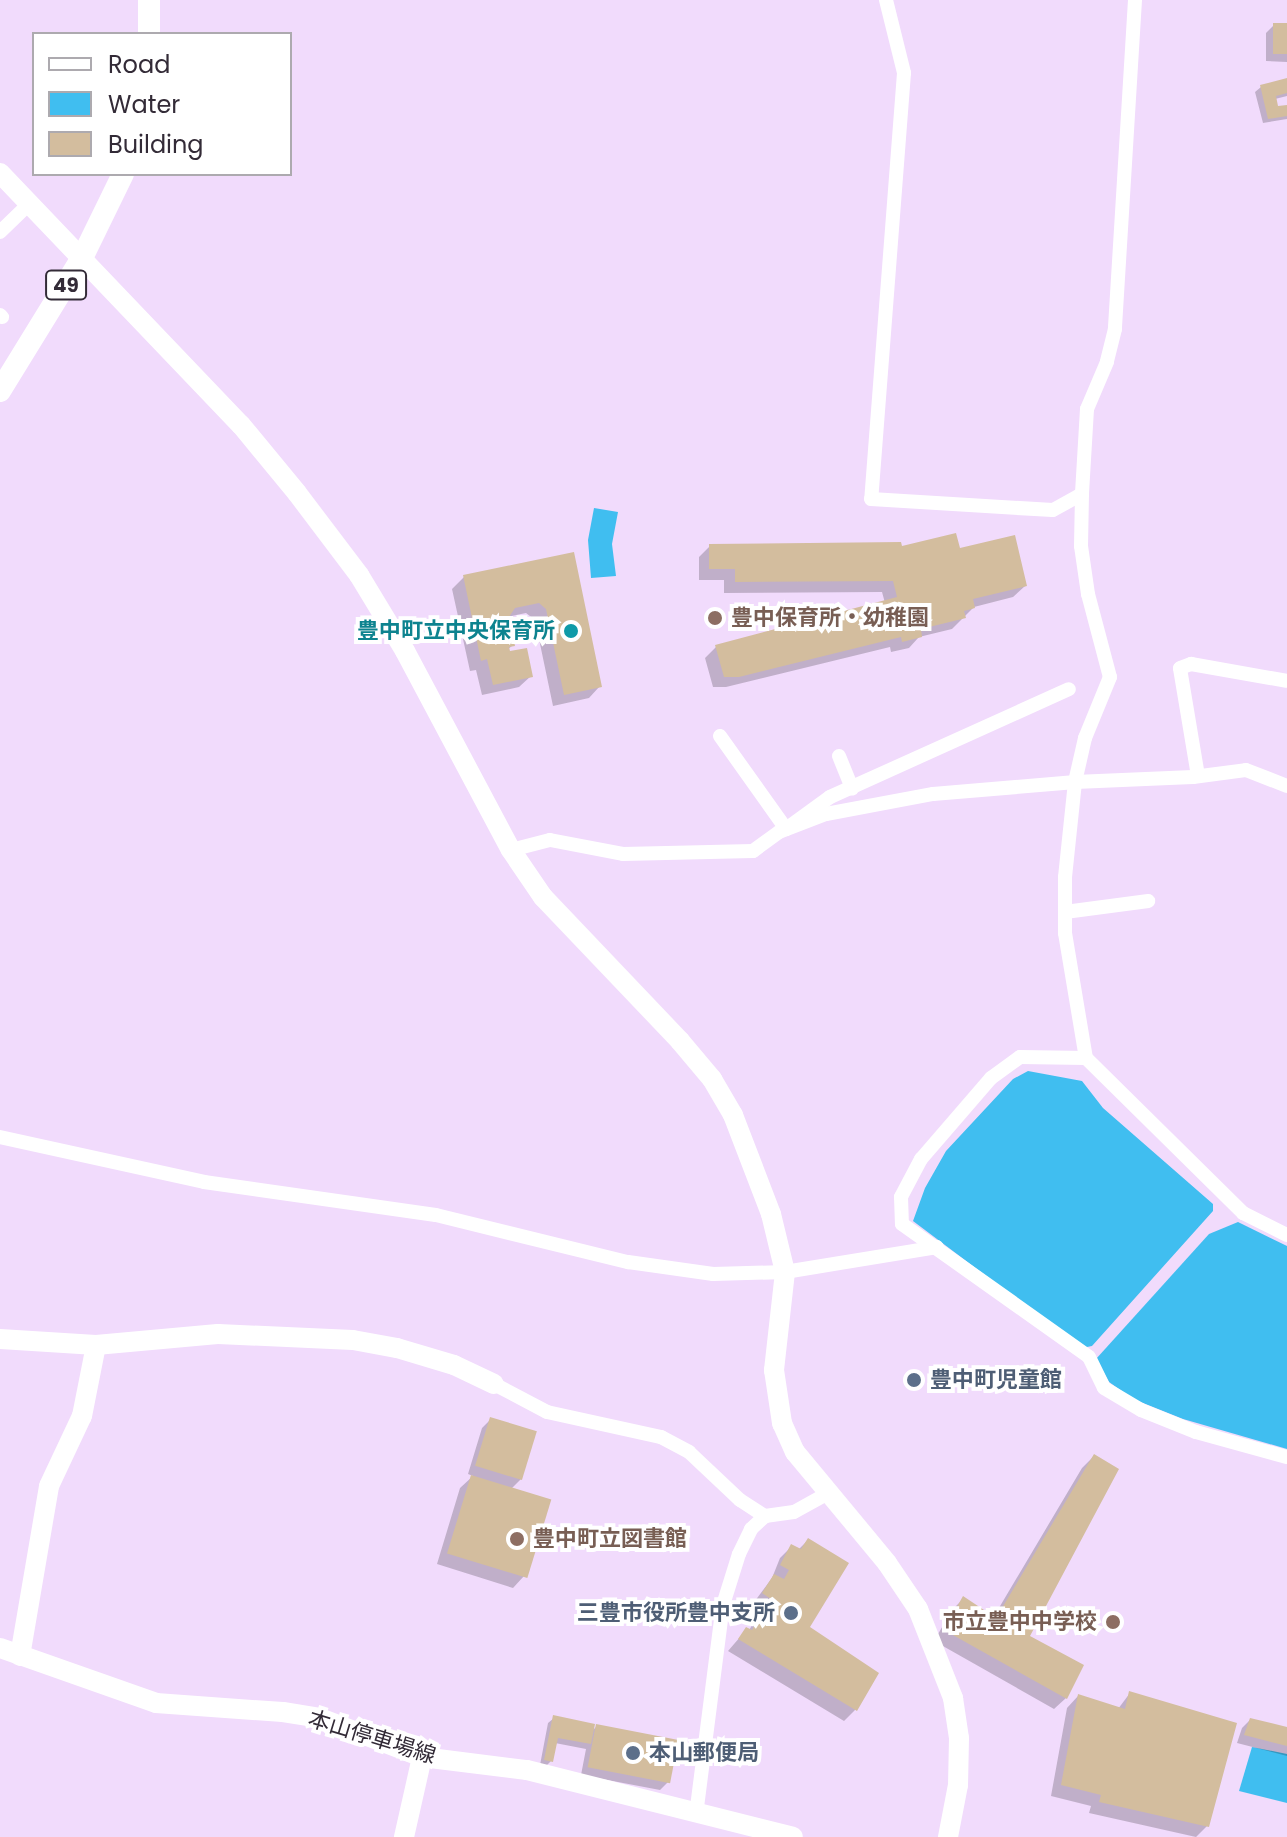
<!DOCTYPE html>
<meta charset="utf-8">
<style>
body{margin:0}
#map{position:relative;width:1287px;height:1837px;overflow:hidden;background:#f1dbfc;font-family:Poppins,"Noto Sans JP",sans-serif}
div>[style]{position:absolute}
.water>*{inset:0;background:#40bef0}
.shadow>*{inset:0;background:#0003}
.building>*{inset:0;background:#d3bd9e;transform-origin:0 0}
.street>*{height:14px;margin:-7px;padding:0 7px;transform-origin:7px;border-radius:7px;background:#fff}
.secondary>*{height:20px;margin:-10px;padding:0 10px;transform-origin:10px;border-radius:10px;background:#fff}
.primary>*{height:22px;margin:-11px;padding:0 11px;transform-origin:11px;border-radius:11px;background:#fff}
.dots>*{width:22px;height:22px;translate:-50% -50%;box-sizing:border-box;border:4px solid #fff;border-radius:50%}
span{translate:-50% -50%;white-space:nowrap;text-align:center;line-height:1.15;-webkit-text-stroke:8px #fff;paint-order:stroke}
.shield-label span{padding:2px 6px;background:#fff;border:2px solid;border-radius:6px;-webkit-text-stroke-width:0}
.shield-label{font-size:20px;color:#332b37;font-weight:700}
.education-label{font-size:22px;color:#785e54;font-weight:700}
.left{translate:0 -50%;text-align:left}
.right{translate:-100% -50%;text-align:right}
.culture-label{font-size:22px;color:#0d838f;font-weight:700}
.service-label{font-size:22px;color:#4e5e75;font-weight:700}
.street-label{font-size:22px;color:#332b37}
.legend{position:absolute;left:32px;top:32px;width:260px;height:144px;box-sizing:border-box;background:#fff;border:2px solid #adaaaf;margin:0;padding:10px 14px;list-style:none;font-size:24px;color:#332b37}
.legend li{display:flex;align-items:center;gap:16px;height:40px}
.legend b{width:40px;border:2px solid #adaaaf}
</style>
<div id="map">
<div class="water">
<i style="clip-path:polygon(594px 508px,618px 512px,612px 544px,616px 576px,591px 578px,588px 540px)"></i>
<i style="clip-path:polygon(1028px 1071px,1082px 1081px,1103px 1108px,1213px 1204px,1213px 1211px,1092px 1346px,1082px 1348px,913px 1221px,925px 1188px,946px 1151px,1013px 1079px)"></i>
<i style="clip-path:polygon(1238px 1222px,1287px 1246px,1287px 1449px,1183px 1419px,1133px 1399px,1109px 1382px,1096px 1359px,1209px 1234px)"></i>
<i style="clip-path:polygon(1252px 1747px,1287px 1754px,1287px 1803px,1239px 1791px)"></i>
</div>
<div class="shadow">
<i style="clip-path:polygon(1274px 25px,1287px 25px,1287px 62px,1266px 61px,1266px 33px)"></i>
<i style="clip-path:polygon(1287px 80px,1287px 96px,1275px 99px,1277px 108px,1287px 107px,1287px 119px,1263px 123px,1255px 92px,1261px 87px)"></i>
<i style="clip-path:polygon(710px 546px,958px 550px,1025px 586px,1013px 597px,974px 607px,952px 629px,919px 637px,909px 648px,891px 652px,890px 647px,726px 687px,713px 687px,705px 658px,716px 647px,885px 603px,882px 592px,724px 593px,724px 580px,699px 580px,699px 557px)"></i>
<i style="clip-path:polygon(572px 554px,600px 686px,589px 698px,553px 706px,535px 620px,526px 613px,507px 617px,513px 645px,507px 650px,531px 676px,519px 687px,482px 695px,476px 670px,470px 671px,452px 589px,464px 577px)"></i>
<i style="clip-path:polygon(491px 1419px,521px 1479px,511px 1489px,524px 1576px,513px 1588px,437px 1564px,460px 1488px,473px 1476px,468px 1474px,482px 1428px)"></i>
<i style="clip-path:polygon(1094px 1456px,1028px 1637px,1066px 1698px,1054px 1709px,934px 1641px,952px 1610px,963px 1599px,993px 1618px,1082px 1468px)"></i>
<i style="clip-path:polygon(808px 1540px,807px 1628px,876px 1674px,855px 1710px,844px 1721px,728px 1651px,747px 1629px,749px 1630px,761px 1612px,752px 1605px,772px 1578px,780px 1558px,792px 1546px,798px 1550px)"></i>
<i style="clip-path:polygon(1130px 1693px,1207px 1826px,1196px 1837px,1089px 1813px,1091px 1806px,1051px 1796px,1067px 1708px,1078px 1696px,1118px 1709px)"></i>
<i style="clip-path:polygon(554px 1718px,591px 1732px,597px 1726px,669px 1781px,660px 1790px,581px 1775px,586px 1749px,555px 1743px,551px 1761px,546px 1766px,540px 1765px,548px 1723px)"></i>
<i style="clip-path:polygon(1250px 1720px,1287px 1729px,1287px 1756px,1237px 1743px,1242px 1728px)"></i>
</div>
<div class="building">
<i style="left:1273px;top:23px;width:14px;height:31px"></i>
<i style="clip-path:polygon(1287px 78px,1287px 93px,1276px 96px,1278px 106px,1287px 105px,1287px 116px,1268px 119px,1260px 85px)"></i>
<i style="clip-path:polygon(956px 533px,960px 548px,1015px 535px,1027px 586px,973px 599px,975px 608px,964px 611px,966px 618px,921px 629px,922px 637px,902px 642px,901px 637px,739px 677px,724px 677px,715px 645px,897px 597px,893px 581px,735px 582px,735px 569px,709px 569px,709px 544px,901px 542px,902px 546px)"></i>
<i style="clip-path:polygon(574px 552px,602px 687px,564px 695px,546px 609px,539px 603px,515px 608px,509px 617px,515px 646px,509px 647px,510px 651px,527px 648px,533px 677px,493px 685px,487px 659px,481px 661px,463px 575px)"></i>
<i style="left:490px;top:1417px;width:49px;height:51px;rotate:17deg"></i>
<i style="clip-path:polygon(1094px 1454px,1119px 1469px,1030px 1636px,1084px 1665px,1067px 1699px,944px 1630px,963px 1596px,996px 1618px)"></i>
<i style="left:471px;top:1475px;width:84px;height:82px;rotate:17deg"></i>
<i style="clip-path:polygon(808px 1538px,849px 1563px,810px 1627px,879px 1673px,857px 1711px,738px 1639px,746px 1627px,752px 1630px,771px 1599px,762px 1593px,774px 1574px,784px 1579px,789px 1570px,780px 1565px,791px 1544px,801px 1549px)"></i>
<i style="clip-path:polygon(1129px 1691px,1237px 1723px,1209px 1827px,1099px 1802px,1101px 1795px,1061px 1785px,1078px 1694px,1125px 1709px)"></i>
<i style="clip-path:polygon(553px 1715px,595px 1724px,591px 1744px,558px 1738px,553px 1762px,544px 1760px)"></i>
<i style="clip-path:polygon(1250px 1718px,1287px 1727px,1287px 1746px,1244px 1735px)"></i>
<i style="left:596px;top:1724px;width:84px;height:44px;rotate:11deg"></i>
</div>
<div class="street">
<i style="left:886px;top:0;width:75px;rotate:76.1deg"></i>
<i style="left:904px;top:73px;width:427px;rotate:94.4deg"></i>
<i style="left:871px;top:499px;width:182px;rotate:3.5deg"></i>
<i style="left:1053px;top:510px;width:33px;rotate:-29deg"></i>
<i style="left:1135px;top:0;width:330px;rotate:93.5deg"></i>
<i style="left:1115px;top:329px;width:34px;rotate:104deg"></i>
<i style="left:1107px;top:362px;width:51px;rotate:113.1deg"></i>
<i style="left:1087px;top:409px;width:85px;rotate:93.4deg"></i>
<i style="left:1082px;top:494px;width:52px;rotate:91.1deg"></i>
<i style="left:1081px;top:546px;width:49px;rotate:81.7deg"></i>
<i style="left:1088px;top:594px;width:86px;rotate:75.2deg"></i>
<i style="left:1110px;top:677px;width:66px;rotate:112.3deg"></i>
<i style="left:1085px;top:738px;width:45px;rotate:102.8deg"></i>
<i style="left:1075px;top:782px;width:96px;rotate:96deg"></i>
<i style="left:1065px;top:877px;width:56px;rotate:90deg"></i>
<i style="left:1065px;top:933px;width:127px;rotate:80.5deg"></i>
<i style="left:1086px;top:1058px;width:221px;rotate:44.6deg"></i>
<i style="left:1243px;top:1213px;width:49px;rotate:26.6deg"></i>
<i style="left:0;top:232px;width:42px;rotate:-44deg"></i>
<i style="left:0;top:315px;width:3px;rotate:45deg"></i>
<i style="left:720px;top:736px;width:114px;rotate:54.6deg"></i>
<i style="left:786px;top:829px;width:54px;rotate:-36deg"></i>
<i style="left:830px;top:797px;width:262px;rotate:-24.3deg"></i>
<i style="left:839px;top:756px;width:35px;rotate:68deg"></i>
<i style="left:1198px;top:776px;width:109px;rotate:-99.5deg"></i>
<i style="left:1180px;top:668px;width:12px;rotate:-20deg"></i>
<i style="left:1191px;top:664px;width:97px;rotate:10deg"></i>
<i style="left:511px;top:850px;width:40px;rotate:-14.4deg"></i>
<i style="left:550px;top:840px;width:74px;rotate:10.9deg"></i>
<i style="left:623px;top:854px;width:130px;rotate:-1.3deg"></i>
<i style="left:753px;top:851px;width:32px;rotate:-36deg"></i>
<i style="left:779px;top:832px;width:50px;rotate:-21deg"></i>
<i style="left:826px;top:814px;width:109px;rotate:-10.6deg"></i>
<i style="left:933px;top:794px;width:143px;rotate:-4.8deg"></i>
<i style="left:1075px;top:782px;width:118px;rotate:-2.4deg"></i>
<i style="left:1193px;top:777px;width:53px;rotate:-7.5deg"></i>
<i style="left:1246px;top:770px;width:44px;rotate:21.3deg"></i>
<i style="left:1065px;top:912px;width:84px;rotate:-7.5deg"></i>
<i style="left:1086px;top:1058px;width:66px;rotate:-179.1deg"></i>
<i style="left:1020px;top:1057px;width:36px;rotate:144deg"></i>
<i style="left:991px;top:1078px;width:107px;rotate:130.8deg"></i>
<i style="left:921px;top:1159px;width:43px;rotate:117.8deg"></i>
<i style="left:901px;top:1197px;width:27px;rotate:88deg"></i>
<i style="left:902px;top:1224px;width:229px;rotate:35.4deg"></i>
<i style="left:1089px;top:1357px;width:34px;rotate:64deg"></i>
<i style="left:1104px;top:1388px;width:43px;rotate:30.7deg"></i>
<i style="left:1141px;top:1410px;width:59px;rotate:21.8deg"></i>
<i style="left:1196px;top:1432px;width:94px;rotate:15.4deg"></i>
<i style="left:0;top:1137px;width:209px;rotate:12.4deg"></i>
<i style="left:204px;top:1182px;width:234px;rotate:8.1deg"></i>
<i style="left:436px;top:1215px;width:198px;rotate:13.8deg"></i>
<i style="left:628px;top:1262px;width:86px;rotate:8deg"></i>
<i style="left:713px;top:1274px;width:72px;rotate:-1.6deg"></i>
<i style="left:785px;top:1272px;width:154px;rotate:-9.3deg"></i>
<i style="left:494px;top:1384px;width:60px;rotate:27.8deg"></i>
<i style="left:547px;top:1412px;width:117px;rotate:12.4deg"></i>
<i style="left:661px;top:1437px;width:32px;rotate:28deg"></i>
<i style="left:689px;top:1452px;width:70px;rotate:43.3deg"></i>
<i style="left:740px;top:1500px;width:30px;rotate:33deg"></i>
<i style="left:765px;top:1516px;width:29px;rotate:-8deg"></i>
<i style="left:794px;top:1512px;width:39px;rotate:-29deg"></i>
<i style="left:696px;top:1815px;width:212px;rotate:-82.7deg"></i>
<i style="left:723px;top:1605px;width:53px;rotate:-72.6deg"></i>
<i style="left:739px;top:1554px;width:28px;rotate:-64deg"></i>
<i style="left:751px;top:1529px;width:19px;rotate:-43deg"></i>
</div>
<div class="secondary">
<i style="left:0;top:173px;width:349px;rotate:46.3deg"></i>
<i style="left:241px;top:425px;width:88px;rotate:50.5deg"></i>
<i style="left:297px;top:493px;width:103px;rotate:52.9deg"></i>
<i style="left:359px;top:575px;width:89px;rotate:58.8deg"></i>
<i style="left:405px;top:651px;width:225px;rotate:62deg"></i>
<i style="left:511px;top:850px;width:57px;rotate:55.8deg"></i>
<i style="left:543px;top:897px;width:199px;rotate:46.4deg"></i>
<i style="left:680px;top:1041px;width:50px;rotate:49.9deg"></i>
<i style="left:712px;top:1079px;width:42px;rotate:59.7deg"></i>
<i style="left:733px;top:1115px;width:106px;rotate:69deg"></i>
<i style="left:771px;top:1214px;width:60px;rotate:76.4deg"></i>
<i style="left:785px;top:1272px;width:99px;rotate:96.4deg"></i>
<i style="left:774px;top:1370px;width:54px;rotate:81.4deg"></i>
<i style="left:782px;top:1423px;width:32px;rotate:66deg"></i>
<i style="left:795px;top:1452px;width:144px;rotate:50.3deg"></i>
<i style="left:887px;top:1563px;width:55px;rotate:56deg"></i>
<i style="left:918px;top:1609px;width:96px;rotate:68.5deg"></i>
<i style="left:953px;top:1698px;width:40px;rotate:81.5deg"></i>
<i style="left:959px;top:1738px;width:47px;rotate:91.2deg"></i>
<i style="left:958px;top:1785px;width:53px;rotate:100.9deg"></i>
<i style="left:0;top:1339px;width:96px;rotate:3.6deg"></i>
<i style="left:96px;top:1345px;width:122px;rotate:-5.2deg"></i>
<i style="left:218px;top:1334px;width:135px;rotate:2.5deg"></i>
<i style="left:353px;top:1340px;width:45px;rotate:10.3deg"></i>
<i style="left:397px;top:1348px;width:59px;rotate:16.6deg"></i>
<i style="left:454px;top:1365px;width:44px;rotate:25.4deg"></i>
<i style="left:0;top:1648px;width:165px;rotate:19.4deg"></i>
<i style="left:156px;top:1703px;width:127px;rotate:4.1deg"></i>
<i style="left:283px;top:1712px;width:37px;rotate:9deg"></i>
<i style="left:320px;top:1718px;width:109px;rotate:20.9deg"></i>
<i style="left:422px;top:1757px;width:106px;rotate:7.1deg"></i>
<i style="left:527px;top:1770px;width:274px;rotate:14.1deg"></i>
<i style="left:20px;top:1656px;width:172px;rotate:-80.3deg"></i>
<i style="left:49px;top:1486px;width:77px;rotate:-64.8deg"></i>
<i style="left:82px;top:1416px;width:72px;rotate:-78.8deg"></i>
<i style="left:404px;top:1837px;width:82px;rotate:-77.3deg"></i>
</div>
<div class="primary">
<i style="left:149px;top:34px;width:34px;rotate:-90deg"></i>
<i style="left:0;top:391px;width:158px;rotate:-58.4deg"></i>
<i style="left:83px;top:256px;width:91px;rotate:-64deg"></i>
</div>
<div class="dots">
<i style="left:715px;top:618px;background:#8d6e63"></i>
<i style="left:571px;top:631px;background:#0f9aa8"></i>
<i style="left:914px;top:1380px;background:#5c6f8a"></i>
<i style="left:517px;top:1539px;background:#8d6e63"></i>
<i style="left:791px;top:1613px;background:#5c6f8a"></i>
<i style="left:1113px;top:1622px;background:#8d6e63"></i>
<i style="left:633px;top:1753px;background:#5c6f8a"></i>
</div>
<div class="shield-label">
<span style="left:66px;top:285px">49</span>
</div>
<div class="education-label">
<span class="left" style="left:731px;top:618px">豊中保育所・幼稚園</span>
<span class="left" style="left:533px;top:1539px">豊中町立図書館</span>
<span class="right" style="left:1097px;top:1622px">市立豊中中学校</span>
</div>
<div class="culture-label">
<span class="right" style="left:555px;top:631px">豊中町立中央保育所</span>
</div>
<div class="service-label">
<span class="left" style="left:930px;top:1380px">豊中町児童館</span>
<span class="right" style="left:775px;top:1613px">三豊市役所豊中支所</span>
<span class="left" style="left:649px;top:1753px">本山郵便局</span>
</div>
<div class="street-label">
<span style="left:372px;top:1737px;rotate:17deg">本山停車場線</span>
</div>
<ul class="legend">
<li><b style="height:10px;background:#fff"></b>Road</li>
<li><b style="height:22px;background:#40bef0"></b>Water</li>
<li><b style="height:22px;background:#d3bd9e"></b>Building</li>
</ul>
</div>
